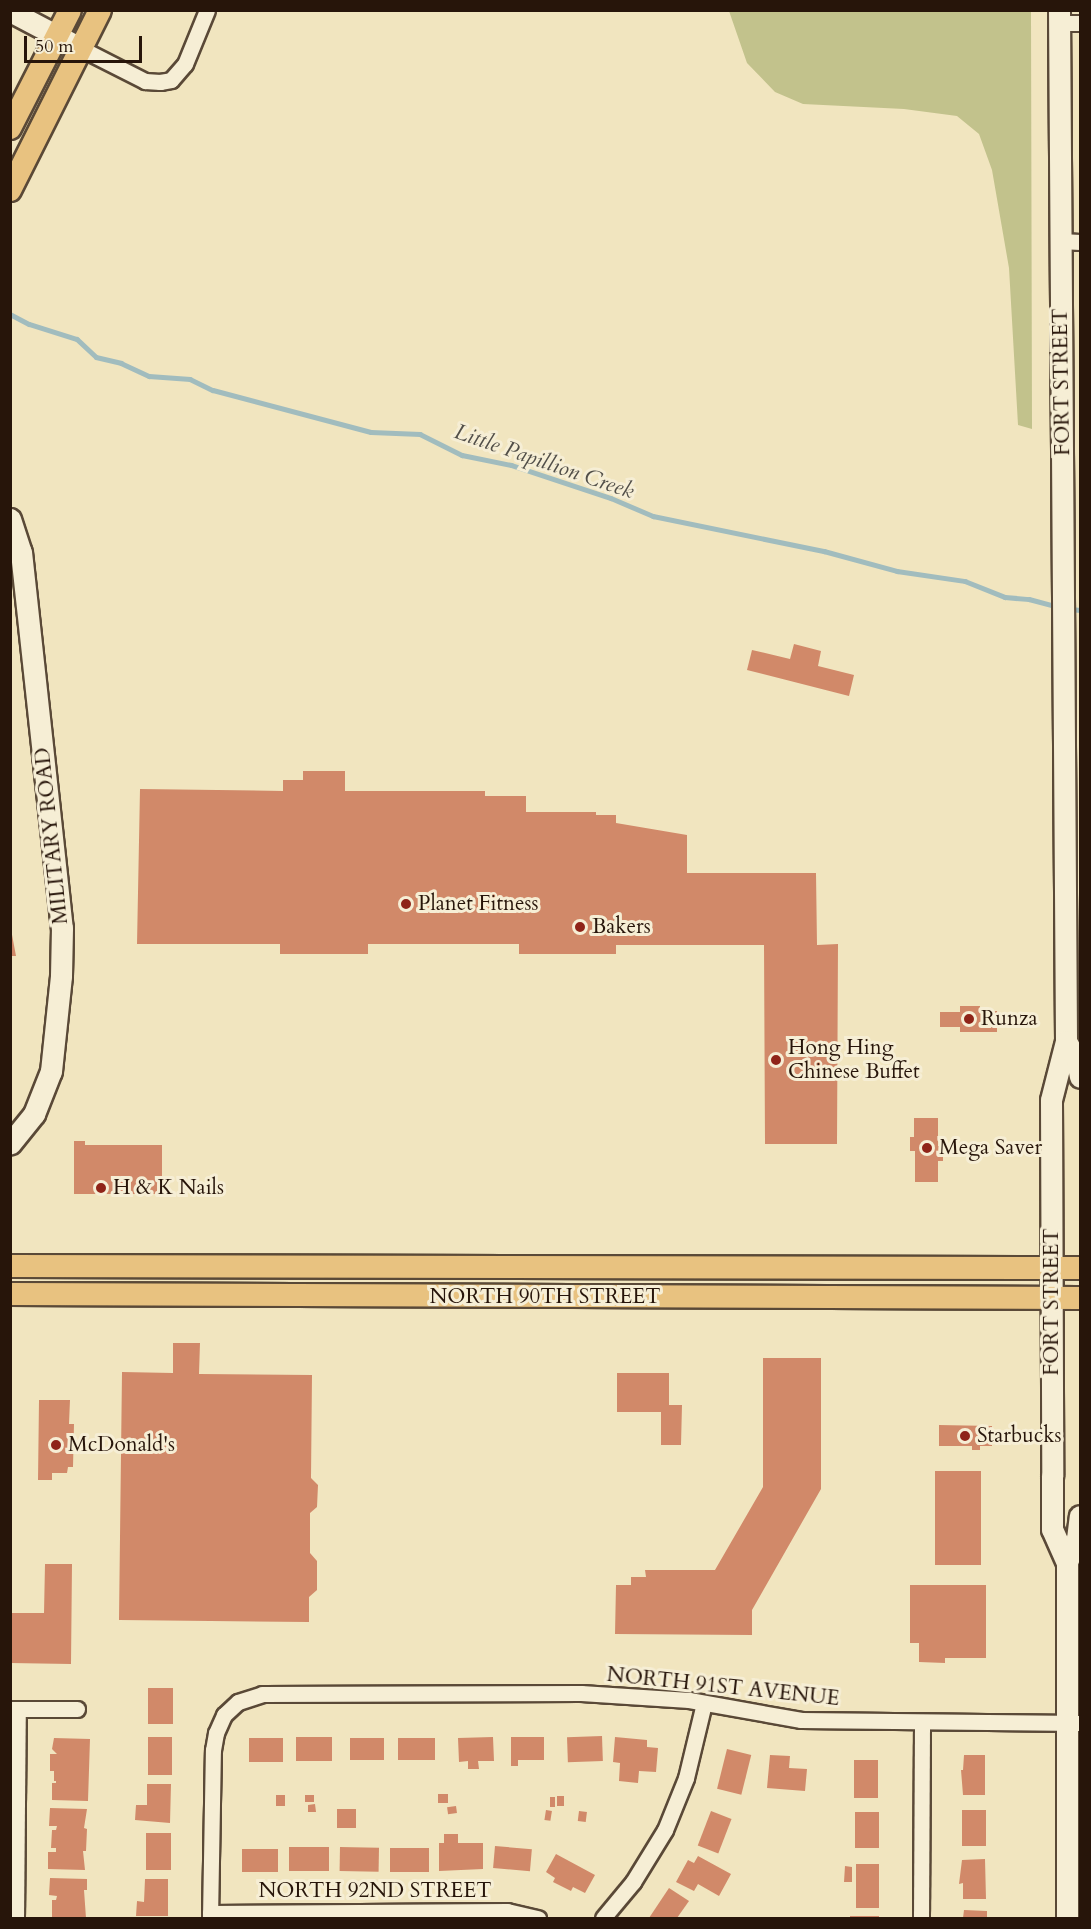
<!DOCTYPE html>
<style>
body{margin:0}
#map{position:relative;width:1091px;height:1929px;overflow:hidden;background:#f1e5bf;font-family:Cardo,serif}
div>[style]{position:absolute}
.green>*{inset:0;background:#c2c28c}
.stream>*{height:4.5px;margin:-2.25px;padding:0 2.25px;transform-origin:2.25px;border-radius:2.25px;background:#a1bcbe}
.building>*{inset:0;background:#d18969;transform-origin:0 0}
.roads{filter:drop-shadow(2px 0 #5a4937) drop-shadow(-2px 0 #5a4937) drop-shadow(0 2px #5a4937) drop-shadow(0 -2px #5a4937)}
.street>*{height:15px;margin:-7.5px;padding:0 7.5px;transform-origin:7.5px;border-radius:7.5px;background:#f6eed5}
.secondary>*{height:21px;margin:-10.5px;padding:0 10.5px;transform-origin:10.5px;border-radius:10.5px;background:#f6eed5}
.primary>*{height:22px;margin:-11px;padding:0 11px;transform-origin:11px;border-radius:11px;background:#e8c280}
.dots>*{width:16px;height:16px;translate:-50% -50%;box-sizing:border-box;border:3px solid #f6eed5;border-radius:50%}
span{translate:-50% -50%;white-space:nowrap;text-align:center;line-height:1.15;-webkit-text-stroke:6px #f6eed5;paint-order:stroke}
.street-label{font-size:21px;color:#27150a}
.poi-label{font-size:21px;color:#27150a}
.left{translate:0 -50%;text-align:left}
.water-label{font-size:22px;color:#524f49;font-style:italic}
.frame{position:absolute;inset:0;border:12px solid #27150a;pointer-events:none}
.scale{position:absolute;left:24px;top:36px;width:118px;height:27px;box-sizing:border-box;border:3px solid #27150a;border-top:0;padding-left:8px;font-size:18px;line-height:21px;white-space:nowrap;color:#27150a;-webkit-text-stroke:4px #f6eed5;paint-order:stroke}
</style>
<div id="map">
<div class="green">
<i style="clip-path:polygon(729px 11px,1031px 11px,1032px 429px,1018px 425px,1009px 268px,992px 170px,979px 134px,957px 116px,904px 109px,803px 104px,775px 92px,747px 63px)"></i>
</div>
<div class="stream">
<i style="left:10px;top:314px;width:21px;rotate:28deg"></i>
<i style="left:29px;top:324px;width:50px;rotate:17.4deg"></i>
<i style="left:77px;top:339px;width:26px;rotate:43deg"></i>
<i style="left:96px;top:357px;width:26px;rotate:13deg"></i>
<i style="left:121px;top:363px;width:31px;rotate:25deg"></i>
<i style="left:149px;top:376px;width:41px;rotate:4.2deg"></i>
<i style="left:190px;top:379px;width:25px;rotate:26deg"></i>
<i style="left:213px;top:390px;width:163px;rotate:14.9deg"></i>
<i style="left:371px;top:432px;width:49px;rotate:2.3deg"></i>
<i style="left:420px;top:434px;width:47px;rotate:26.6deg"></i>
<i style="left:462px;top:455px;width:50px;rotate:11.5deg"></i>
<i style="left:511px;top:465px;width:105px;rotate:18.3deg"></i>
<i style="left:611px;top:498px;width:46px;rotate:23.2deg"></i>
<i style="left:653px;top:516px;width:175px;rotate:11.6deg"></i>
<i style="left:824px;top:551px;width:76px;rotate:15.3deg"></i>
<i style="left:897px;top:571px;width:69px;rotate:8.4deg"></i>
<i style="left:965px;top:581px;width:43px;rotate:21.8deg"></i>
<i style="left:1005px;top:597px;width:24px;rotate:5deg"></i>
<i style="left:1029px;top:599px;width:30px;rotate:15deg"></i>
<i style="left:1070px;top:609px;width:10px;rotate:6deg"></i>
</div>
<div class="building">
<i style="clip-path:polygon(794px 644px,821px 651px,818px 666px,854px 675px,849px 696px,747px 670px,752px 650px,790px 659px)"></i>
<i style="clip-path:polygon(303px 771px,345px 771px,345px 791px,485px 791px,485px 796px,526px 796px,526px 812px,596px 812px,596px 815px,616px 815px,616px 823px,687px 835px,687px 873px,816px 873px,817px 945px,838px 944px,837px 1144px,765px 1144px,764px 945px,616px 945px,616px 954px,519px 954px,519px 944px,368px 944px,368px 954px,280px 954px,280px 944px,137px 944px,140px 789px,283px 791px,283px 780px,303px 780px)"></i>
<i style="clip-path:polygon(10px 924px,16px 956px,10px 956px)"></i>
<i style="clip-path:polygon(960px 1006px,980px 1006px,980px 1012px,997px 1011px,997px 1032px,960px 1032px,960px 1027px,940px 1027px,940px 1012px,960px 1012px)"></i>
<i style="clip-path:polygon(914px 1118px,938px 1118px,938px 1146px,943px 1146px,943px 1161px,938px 1161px,938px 1182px,915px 1182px,915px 1151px,910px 1151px,910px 1137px,914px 1137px)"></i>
<i style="clip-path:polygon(74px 1141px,85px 1141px,85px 1145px,162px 1145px,162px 1194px,74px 1194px)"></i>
<i style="clip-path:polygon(173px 1343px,200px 1343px,199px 1374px,312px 1375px,311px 1478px,318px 1485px,317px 1507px,310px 1513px,310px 1553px,317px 1561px,317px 1590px,309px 1597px,309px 1622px,119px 1620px,122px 1372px,173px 1373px)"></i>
<i style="clip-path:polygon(763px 1358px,821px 1358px,821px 1489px,752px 1610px,752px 1635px,615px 1634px,616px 1585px,631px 1585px,631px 1577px,646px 1577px,645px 1570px,715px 1570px,763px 1487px)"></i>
<i style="clip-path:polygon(617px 1373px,669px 1373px,669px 1405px,682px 1405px,681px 1445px,661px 1445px,661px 1412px,617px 1412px)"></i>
<i style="clip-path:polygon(39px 1400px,70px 1400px,69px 1424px,74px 1424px,73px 1467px,68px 1467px,67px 1473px,52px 1473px,52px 1480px,38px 1480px)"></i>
<i style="clip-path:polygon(939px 1425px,992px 1426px,992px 1446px,980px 1446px,980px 1450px,972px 1450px,972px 1446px,939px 1446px)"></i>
<i style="left:935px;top:1471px;width:46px;height:94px"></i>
<i style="clip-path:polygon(45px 1564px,72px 1564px,71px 1664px,10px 1663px,10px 1613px,44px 1613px)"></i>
<i style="clip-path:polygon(910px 1585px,986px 1585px,986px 1658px,945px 1658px,945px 1663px,919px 1662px,919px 1643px,910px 1643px)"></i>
<i style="left:148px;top:1688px;width:25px;height:36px"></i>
<i style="left:602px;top:1736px;width:25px;height:35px;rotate:88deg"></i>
<i style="left:148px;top:1737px;width:24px;height:38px"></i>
<i style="left:296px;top:1737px;width:36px;height:24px"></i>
<i style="clip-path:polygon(493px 1737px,494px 1761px,478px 1761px,479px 1769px,468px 1769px,468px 1761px,459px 1762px,458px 1738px)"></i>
<i style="clip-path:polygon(511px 1737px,544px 1737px,544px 1760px,518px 1760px,518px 1766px,511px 1766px)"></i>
<i style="clip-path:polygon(615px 1737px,647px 1740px,647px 1747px,658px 1748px,656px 1772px,639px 1771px,638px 1783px,619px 1781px,620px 1763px,613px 1762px)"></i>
<i style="clip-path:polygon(54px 1738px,90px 1739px,88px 1801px,52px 1800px,52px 1783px,56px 1783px,56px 1781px,54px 1781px,54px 1771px,50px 1771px,50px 1754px,57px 1754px,52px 1749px)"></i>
<i style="left:249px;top:1738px;width:34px;height:24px"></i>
<i style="left:350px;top:1738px;width:34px;height:22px"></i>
<i style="left:398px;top:1738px;width:37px;height:22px"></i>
<i style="left:727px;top:1749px;width:25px;height:41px;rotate:14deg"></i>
<i style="clip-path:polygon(770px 1755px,790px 1756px,789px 1768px,807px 1769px,805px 1791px,767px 1788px)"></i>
<i style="clip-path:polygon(964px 1755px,985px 1755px,985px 1795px,963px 1795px,961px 1770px,963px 1770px)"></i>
<i style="left:854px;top:1760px;width:24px;height:38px"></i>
<i style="clip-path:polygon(147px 1784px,171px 1784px,170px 1823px,135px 1820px,136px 1805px,147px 1805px)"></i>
<i style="left:438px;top:1794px;width:10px;height:9px"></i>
<i style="left:276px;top:1795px;width:9px;height:11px"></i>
<i style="left:305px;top:1795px;width:9px;height:7px"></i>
<i style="left:557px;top:1796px;width:7px;height:10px"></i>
<i style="left:550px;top:1797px;width:5px;height:10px"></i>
<i style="clip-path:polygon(315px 1804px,316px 1812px,308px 1812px,308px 1805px)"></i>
<i style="left:456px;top:1806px;width:7px;height:9px;rotate:82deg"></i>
<i style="clip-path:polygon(50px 1808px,87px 1809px,84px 1828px,87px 1829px,86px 1851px,83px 1851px,85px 1870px,48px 1869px,48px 1852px,56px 1852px,56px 1848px,51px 1848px,52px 1830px,56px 1830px,57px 1826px,49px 1826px)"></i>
<i style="left:337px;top:1809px;width:19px;height:19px"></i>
<i style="left:546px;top:1810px;width:6px;height:10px;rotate:9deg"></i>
<i style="left:962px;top:1810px;width:24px;height:36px"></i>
<i style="left:579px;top:1811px;width:8px;height:10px;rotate:7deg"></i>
<i style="left:711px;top:1811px;width:22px;height:37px;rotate:21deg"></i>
<i style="left:855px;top:1812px;width:24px;height:36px"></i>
<i style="left:146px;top:1833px;width:25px;height:37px"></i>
<i style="clip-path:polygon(444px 1834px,458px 1834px,458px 1843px,483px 1843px,483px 1869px,439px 1871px,439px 1843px,444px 1843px)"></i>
<i style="left:495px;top:1846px;width:37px;height:22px;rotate:5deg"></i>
<i style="left:329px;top:1847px;width:24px;height:40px;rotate:90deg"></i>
<i style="left:340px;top:1847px;width:39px;height:24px;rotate:1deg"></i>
<i style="left:429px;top:1848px;width:24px;height:39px;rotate:90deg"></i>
<i style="left:242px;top:1849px;width:36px;height:23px"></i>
<i style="clip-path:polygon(556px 1854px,595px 1875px,585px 1893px,573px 1887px,571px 1891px,553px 1882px,555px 1878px,546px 1872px)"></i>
<i style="clip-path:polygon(698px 1856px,731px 1874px,719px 1896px,698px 1884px,694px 1891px,676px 1882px,688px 1860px,694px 1863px)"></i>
<i style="clip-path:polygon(985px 1859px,986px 1899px,963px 1899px,963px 1883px,959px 1884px,962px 1860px)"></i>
<i style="left:856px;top:1864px;width:23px;height:44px"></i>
<i style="clip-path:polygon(845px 1866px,852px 1867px,852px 1882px,844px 1882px)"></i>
<i style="clip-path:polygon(50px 1878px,87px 1879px,87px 1890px,84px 1890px,86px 1918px,52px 1918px,52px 1900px,56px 1900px,57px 1896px,49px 1895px)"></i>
<i style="clip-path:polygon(145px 1879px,168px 1879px,168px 1916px,136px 1916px,137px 1901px,144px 1902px)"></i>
<i style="clip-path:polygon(669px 1888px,689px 1901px,677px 1918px,649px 1918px)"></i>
<i style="clip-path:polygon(964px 1910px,987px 1911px,987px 1918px,963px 1918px)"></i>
<i style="left:850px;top:1916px;width:29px;height:2px"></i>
</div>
<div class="roads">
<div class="street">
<i style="left:1059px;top:23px;width:21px"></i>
<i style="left:82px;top:49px;width:71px;rotate:26.9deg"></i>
<i style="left:145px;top:81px;width:15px;rotate:4deg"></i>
<i style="left:160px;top:82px;width:11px;rotate:-10deg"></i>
<i style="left:171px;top:80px;width:21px;rotate:-49deg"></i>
<i style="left:185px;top:64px;width:58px;rotate:-67.8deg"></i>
<i style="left:1060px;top:241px;width:20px;rotate:3deg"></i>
<i style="left:10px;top:1709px;width:67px"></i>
<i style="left:210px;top:1913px;width:297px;rotate:-0.4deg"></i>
<i style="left:507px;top:1911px;width:32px;rotate:13deg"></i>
<i style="left:16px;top:1918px;width:209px;rotate:-89.5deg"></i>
<i style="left:210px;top:1918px;width:168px;rotate:-89deg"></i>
<i style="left:213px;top:1750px;width:17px;rotate:-80deg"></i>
<i style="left:216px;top:1733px;width:20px;rotate:-66deg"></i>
<i style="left:224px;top:1715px;width:19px;rotate:-43deg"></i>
<i style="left:238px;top:1702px;width:25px;rotate:-18deg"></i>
<i style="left:262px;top:1694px;width:319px;rotate:-0.2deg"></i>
<i style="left:581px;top:1693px;width:108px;rotate:3.7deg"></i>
<i style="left:689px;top:1700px;width:114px;rotate:10.1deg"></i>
<i style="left:801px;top:1720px;width:279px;rotate:0.6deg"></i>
<i style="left:603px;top:1918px;width:47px;rotate:-50.2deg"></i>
<i style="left:633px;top:1882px;width:61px;rotate:-58.4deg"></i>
<i style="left:665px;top:1830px;width:56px;rotate:-68deg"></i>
<i style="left:686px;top:1778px;width:77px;rotate:-76.5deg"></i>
<i style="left:921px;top:1918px;width:196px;rotate:-89.7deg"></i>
</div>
<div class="secondary">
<i style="left:1059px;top:10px;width:1031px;rotate:89.61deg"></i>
<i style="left:1066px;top:1041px;width:61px;rotate:104.3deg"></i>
<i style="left:1051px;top:1100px;width:376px;rotate:89.8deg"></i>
<i style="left:1052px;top:1476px;width:53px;rotate:90deg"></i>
<i style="left:1052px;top:1529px;width:36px;rotate:66deg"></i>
<i style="left:10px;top:11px;width:81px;rotate:27.8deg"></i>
<i style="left:10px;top:519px;width:35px;rotate:72deg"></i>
<i style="left:21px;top:552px;width:378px;rotate:83.8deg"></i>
<i style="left:62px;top:928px;width:48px;rotate:91.2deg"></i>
<i style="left:61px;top:976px;width:96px;rotate:96deg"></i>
<i style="left:51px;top:1071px;width:46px;rotate:111.6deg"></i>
<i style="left:34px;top:1114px;width:38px;rotate:129deg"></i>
<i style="left:1066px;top:1041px;width:23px;rotate:61deg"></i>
<i style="left:1077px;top:1061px;width:16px;rotate:79deg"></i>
<i style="left:1067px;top:1918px;width:356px;rotate:-90deg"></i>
<i style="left:1067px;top:1562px;width:25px;rotate:-67deg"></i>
<i style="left:1077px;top:1539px;width:23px;rotate:-83deg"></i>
</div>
<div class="primary">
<i style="left:10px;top:128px;width:132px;rotate:-63deg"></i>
<i style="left:10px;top:190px;width:201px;rotate:-63.4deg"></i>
<i style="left:10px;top:1266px;width:1070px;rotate:0.11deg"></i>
<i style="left:10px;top:1294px;width:1070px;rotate:0.21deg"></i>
</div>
</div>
<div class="dots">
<i style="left:406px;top:904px;background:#8f2418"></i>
<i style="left:580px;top:927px;background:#8f2418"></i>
<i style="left:969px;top:1019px;background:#8f2418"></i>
<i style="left:776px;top:1060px;background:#8f2418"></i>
<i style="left:927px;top:1148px;background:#8f2418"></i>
<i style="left:101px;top:1188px;background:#8f2418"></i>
<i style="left:965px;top:1436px;background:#8f2418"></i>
<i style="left:56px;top:1445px;background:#8f2418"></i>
</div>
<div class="street-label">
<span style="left:1062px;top:382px;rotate:-91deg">FORT STREET</span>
<span style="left:52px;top:836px;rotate:-96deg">MILITARY ROAD</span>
<span style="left:545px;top:1297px">NORTH 90TH STREET</span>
<span style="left:1052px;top:1302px;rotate:-90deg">FORT STREET</span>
<span style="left:723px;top:1687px;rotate:6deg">NORTH 91ST AVENUE</span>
<span style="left:375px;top:1891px">NORTH 92ND STREET</span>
</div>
<div class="poi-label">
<span class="left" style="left:418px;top:904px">Planet Fitness</span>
<span class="left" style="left:592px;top:927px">Bakers</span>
<span class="left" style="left:981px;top:1019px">Runza</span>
<span class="left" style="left:788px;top:1060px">Hong Hing<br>Chinese Buffet</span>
<span class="left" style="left:939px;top:1148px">Mega Saver</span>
<span class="left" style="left:113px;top:1188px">H &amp; K Nails</span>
<span class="left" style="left:977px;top:1436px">Starbucks</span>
<span class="left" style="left:68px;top:1445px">McDonald's</span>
</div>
<div class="water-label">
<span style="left:544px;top:462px;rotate:19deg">Little Papillion Creek</span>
</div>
<div class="frame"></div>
<div class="scale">50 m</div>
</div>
